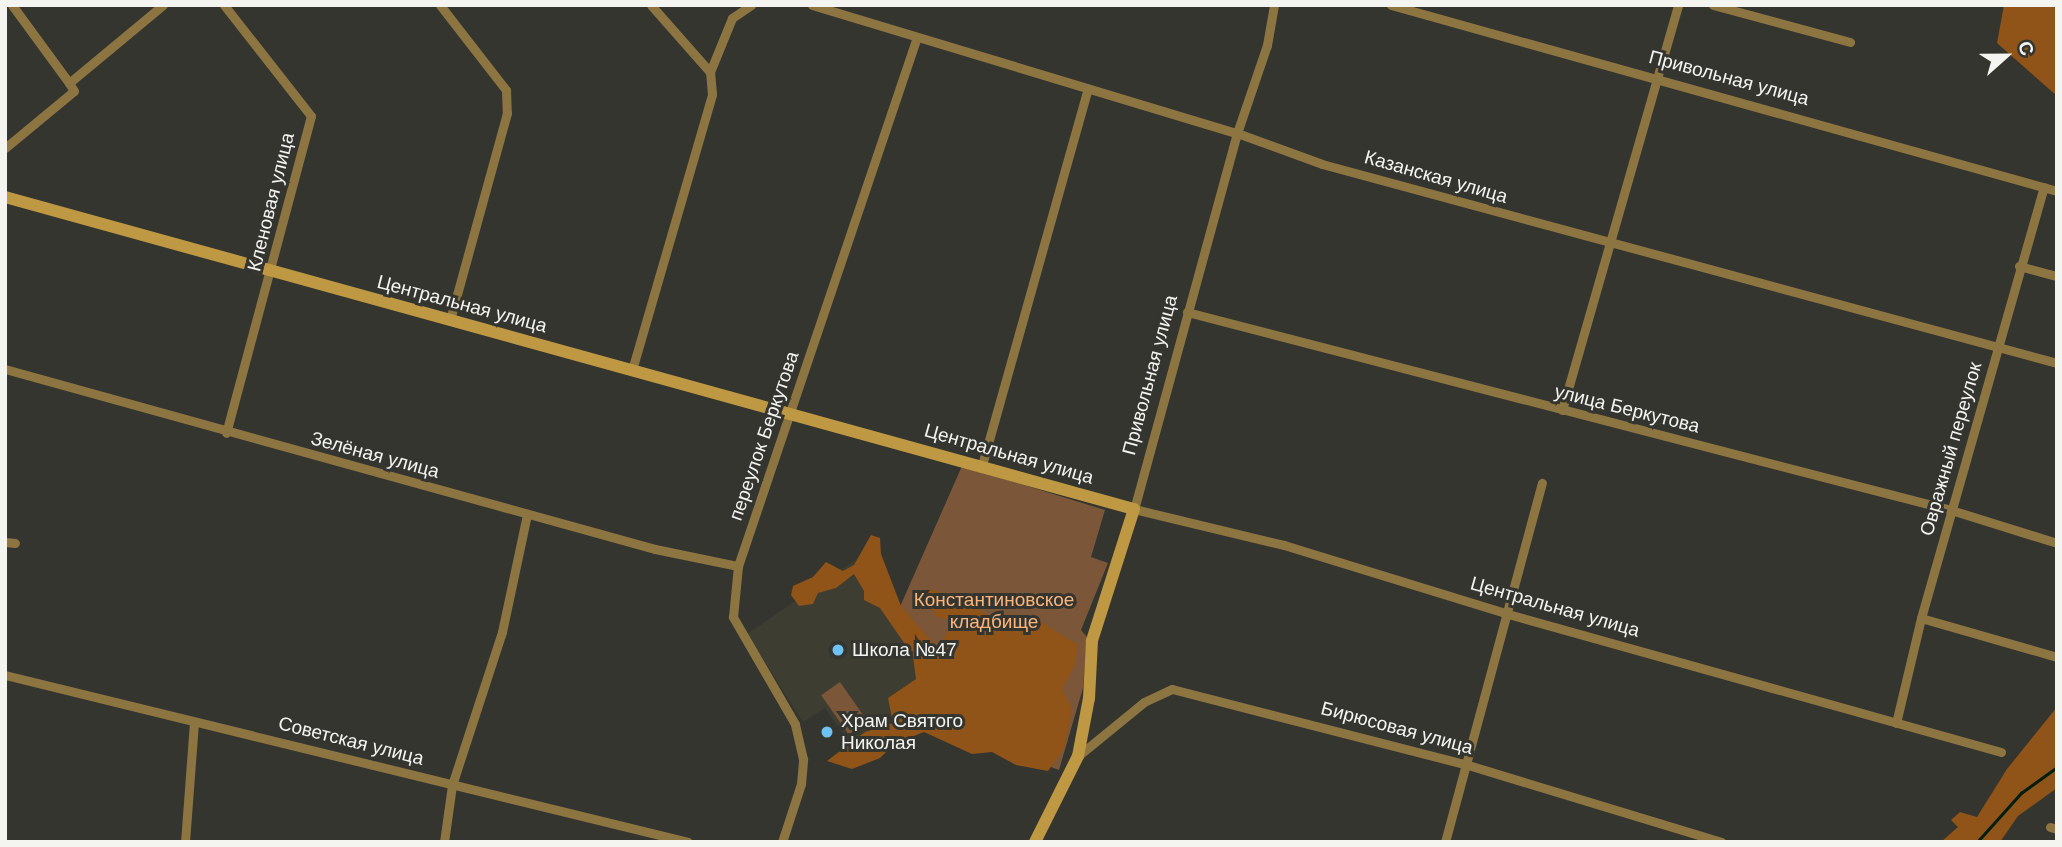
<!DOCTYPE html>
<meta charset="utf-8">
<style>
body{margin:0}
#map{position:relative;width:2062px;height:847px;overflow:hidden;background:#353530;font-family:Helvetica,sans-serif}
div>[style]{position:absolute}
.built>*{inset:0;background:#3d3d32}
.green>*{inset:0;background:#7b5638;transform-origin:0 0}
.forest>*{inset:0;background:#905318}
.stream>*{height:2.5px;margin:-1.25px;padding:0 1.25px;transform-origin:1.25px;border-radius:1.25px;background:#021e11}
.street>*{height:9px;margin:-4.5px;padding:0 4.5px;transform-origin:4.5px;border-radius:4.5px;background:#8d7542}
.secondary>*{height:12px;margin:-6px;padding:0 6px;transform-origin:6px;border-radius:6px;background:#be9842}
.dots>*{width:19px;height:19px;translate:-50% -50%;box-sizing:border-box;border:4px solid #353530;border-radius:50%}
span{translate:-50% -50%;white-space:nowrap;text-align:center;line-height:1.15;-webkit-text-stroke:6px #353530;paint-order:stroke}
.street-label{font-size:19px;color:#f4f4f1}
.park-label{font-size:19px;color:#fbb57c}
.poi-label{font-size:19px;color:#f4f4f1}
.left{translate:0 -50%;text-align:left}
.frame{position:absolute;inset:0;border:7px solid #f4f4f1;pointer-events:none}
.north{position:absolute;left:1971px;top:21px;width:70px;height:70px;-webkit-text-stroke:5px #353530;paint-order:stroke;rotate:69deg;font-size:19px;font-weight:700;line-height:28px;text-align:center;color:#f4f4f1}
.north::after{content:'';display:block;margin:auto;width:24px;height:32px;background:#f4f4f1;clip-path:polygon(50% 0,100% 100%,50% 72%,0 100%)}
</style>
<div id="map">
<div class="built">
<i style="clip-path:polygon(857px 559px,939px 681px,851px 746px,825px 708px,803px 722px,747px 634px)"></i>
</div>
<div class="green">
<i style="clip-path:polygon(962px 466px,1105px 510px,1091px 557px,1108px 563px,1081px 630px,1087px 637px,1083px 688px,1059px 770px,934px 724px,935px 681px,895px 618px)"></i>
<i style="left:840px;top:682px;width:49px;height:23px;rotate:55deg"></i>
</div>
<div class="forest">
<i style="clip-path:polygon(2004px 5px,2057px 5px,2057px 96px,1997px 43px)"></i>
<i style="clip-path:polygon(871px 535px,880px 538px,881px 554px,901px 606px,940px 651px,951px 620px,937px 617px,924px 595px,931px 589px,965px 601px,1000px 622px,1043px 623px,1078px 645px,1075px 665px,1062px 689px,1072px 708px,1064px 749px,1048px 771px,1016px 765px,992px 752px,972px 754px,924px 732px,894px 744px,880px 758px,852px 769px,827px 761px,865px 732px,893px 723px,888px 698px,916px 679px,913px 656px,880px 608px,864px 600px,864px 591px,854px 574px,836px 588px,818px 593px,813px 604px,799px 606px,791px 595px,793px 586px,813px 577px,826px 562px,843px 571px,854px 565px)"></i>
<i style="clip-path:polygon(2057px 707px,2057px 788px,2018px 816px,2000px 842px,1941px 842px,1958px 827px,1951px 820px,1960px 812px,1977px 817px,2007px 769px)"></i>
</div>
<div class="stream">
<i style="left:1977px;top:842px;width:66px;rotate:-48.1deg"></i>
<i style="left:2021px;top:793px;width:44px;rotate:-35.8deg"></i>
</div>
<div class="street">
<i style="left:12px;top:5px;width:97px;rotate:53.8deg"></i>
<i style="left:224px;top:5px;width:141px;rotate:51.9deg"></i>
<i style="left:311px;top:116px;width:328px;rotate:105deg"></i>
<i style="left:440px;top:5px;width:108px;rotate:52.2deg"></i>
<i style="left:506px;top:90px;width:23px;rotate:88deg"></i>
<i style="left:507px;top:113px;width:215px;rotate:105.4deg"></i>
<i style="left:812px;top:5px;width:444px;rotate:16.8deg"></i>
<i style="left:1237px;top:133px;width:90px;rotate:20deg"></i>
<i style="left:1322px;top:164px;width:761px;rotate:15.15deg"></i>
<i style="left:1274px;top:5px;width:41px;rotate:99.9deg"></i>
<i style="left:1267px;top:45px;width:93px;rotate:108.8deg"></i>
<i style="left:1237px;top:133px;width:390px;rotate:105.3deg"></i>
<i style="left:1134px;top:509px;width:154px;rotate:13.5deg"></i>
<i style="left:1284px;top:545px;width:234px;rotate:17.1deg"></i>
<i style="left:1508px;top:614px;width:512px;rotate:15.64deg"></i>
<i style="left:1391px;top:5px;width:691px;rotate:15.6deg"></i>
<i style="left:1713px;top:5px;width:142px;rotate:15.1deg"></i>
<i style="left:710px;top:72px;width:58px;rotate:-67.8deg"></i>
<i style="left:732px;top:18px;width:23px;rotate:-34deg"></i>
<i style="left:5px;top:148px;width:89px;rotate:-39.6deg"></i>
<i style="left:74px;top:91px;width:9px;rotate:-122deg"></i>
<i style="left:69px;top:83px;width:122px;rotate:-39.7deg"></i>
<i style="left:2019px;top:266px;width:39px;rotate:15deg"></i>
<i style="left:1187px;top:312px;width:789px;rotate:14.53deg"></i>
<i style="left:1951px;top:510px;width:111px;rotate:17.3deg"></i>
<i style="left:5px;top:369px;width:674px;rotate:15.48deg"></i>
<i style="left:655px;top:549px;width:85px;rotate:11.6deg"></i>
<i style="left:632px;top:370px;width:287px;rotate:-73.8deg"></i>
<i style="left:712px;top:94px;width:22px;rotate:-95deg"></i>
<i style="left:710px;top:72px;width:89px;rotate:-131.4deg"></i>
<i style="left:1562px;top:410px;width:421px;rotate:-74deg"></i>
<i style="left:982px;top:465px;width:391px;rotate:-74.3deg"></i>
<i style="left:5px;top:542px;width:10px;rotate:6deg"></i>
<i style="left:1921px;top:618px;width:141px;rotate:16deg"></i>
<i style="left:5px;top:675px;width:703px;rotate:13.74deg"></i>
<i style="left:1896px;top:723px;width:108px;rotate:-76.6deg"></i>
<i style="left:1921px;top:618px;width:448px;rotate:-74.1deg"></i>
<i style="left:1078px;top:756px;width:85px;rotate:-39.3deg"></i>
<i style="left:1144px;top:702px;width:31px;rotate:-25deg"></i>
<i style="left:1172px;top:689px;width:306px;rotate:14.4deg"></i>
<i style="left:1468px;top:765px;width:265px;rotate:16.9deg"></i>
<i style="left:2050px;top:827px;width:7px;rotate:16deg"></i>
<i style="left:185px;top:842px;width:121px;rotate:-85.7deg"></i>
<i style="left:444px;top:842px;width:58px;rotate:-82deg"></i>
<i style="left:452px;top:785px;width:161px;rotate:-71.9deg"></i>
<i style="left:502px;top:632px;width:121px;rotate:-78deg"></i>
<i style="left:782px;top:842px;width:61px;rotate:-71.9deg"></i>
<i style="left:801px;top:784px;width:25px;rotate:-85deg"></i>
<i style="left:803px;top:759px;width:36px;rotate:-103deg"></i>
<i style="left:795px;top:724px;width:124px;rotate:-120.1deg"></i>
<i style="left:733px;top:617px;width:51px;rotate:-84.4deg"></i>
<i style="left:738px;top:566px;width:558px;rotate:-71.31deg"></i>
<i style="left:1445px;top:842px;width:372px;rotate:-74.9deg"></i>
</div>
<div class="secondary">
<i style="left:5px;top:197px;width:1171px;rotate:15.45deg"></i>
<i style="left:1134px;top:509px;width:139px;rotate:107.7deg"></i>
<i style="left:1092px;top:641px;width:57px;rotate:93deg"></i>
<i style="left:1089px;top:698px;width:59px;rotate:100.7deg"></i>
<i style="left:1078px;top:756px;width:96px;rotate:116.6deg"></i>
</div>
<div class="dots">
<i style="left:838px;top:650px;background:#6fc2f4"></i>
<i style="left:827px;top:732px;background:#6fc2f4"></i>
</div>
<div class="street-label">
<span style="left:1729px;top:78px;rotate:15deg">Привольная улица</span>
<span style="left:1436px;top:177px;rotate:16deg">Казанская улица</span>
<span style="left:271px;top:202px;rotate:-76deg">Кленовая улица</span>
<span style="left:462px;top:304px;rotate:15deg">Центральная улица</span>
<span style="left:1150px;top:375px;rotate:-75deg">Привольная улица</span>
<span style="left:1627px;top:409px;rotate:14deg">улица Беркутова</span>
<span style="left:764px;top:436px;rotate:-71deg">переулок Беркутова</span>
<span style="left:1951px;top:449px;rotate:-74deg">Овражный переулок</span>
<span style="left:1009px;top:454px;rotate:16deg">Центральная улица</span>
<span style="left:375px;top:455px;rotate:15deg">Зелёная улица</span>
<span style="left:1555px;top:607px;rotate:16deg">Центральная улица</span>
<span style="left:1397px;top:728px;rotate:15deg">Бирюсовая улица</span>
<span style="left:351px;top:741px;rotate:14deg">Советская улица</span>
</div>
<div class="park-label">
<span style="left:994px;top:611px">Константиновское<br>кладбище</span>
</div>
<div class="poi-label">
<span class="left" style="left:852px;top:650px">Школа №47</span>
<span class="left" style="left:841px;top:732px">Храм Святого<br>Николая</span>
</div>
<div class="frame"></div>
<div class="north">С</div>
</div>
